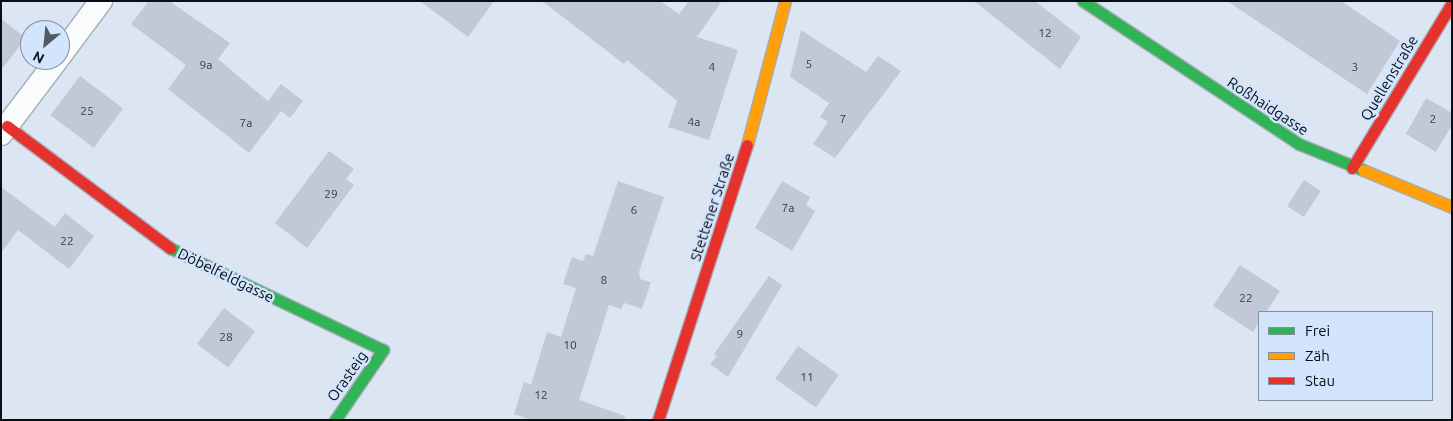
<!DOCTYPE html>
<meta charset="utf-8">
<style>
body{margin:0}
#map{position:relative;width:1453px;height:421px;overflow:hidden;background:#dce6f2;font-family:Ubuntu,sans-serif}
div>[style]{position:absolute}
.building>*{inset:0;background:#c2c8d5;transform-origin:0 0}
.roads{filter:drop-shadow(1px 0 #a5adb7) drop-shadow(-1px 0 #a5adb7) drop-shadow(0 1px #a5adb7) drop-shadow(0 -1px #a5adb7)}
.street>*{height:22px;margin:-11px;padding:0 11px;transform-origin:11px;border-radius:11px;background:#fafbfd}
.fast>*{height:11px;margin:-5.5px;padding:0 5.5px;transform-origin:5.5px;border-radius:5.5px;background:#30b455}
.slow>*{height:11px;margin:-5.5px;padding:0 5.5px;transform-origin:5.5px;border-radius:5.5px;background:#ff9f0a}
.jam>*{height:11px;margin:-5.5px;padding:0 5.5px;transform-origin:5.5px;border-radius:5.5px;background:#e5322d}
span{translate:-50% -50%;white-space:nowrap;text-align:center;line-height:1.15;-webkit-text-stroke:5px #d2e5fc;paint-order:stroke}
.number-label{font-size:12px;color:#363c46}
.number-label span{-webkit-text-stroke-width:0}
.street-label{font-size:15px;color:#080e16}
.frame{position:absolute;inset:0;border:2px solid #080e16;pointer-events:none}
.legend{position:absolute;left:1258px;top:311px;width:175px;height:90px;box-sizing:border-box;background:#d2e5fc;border:1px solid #818fa0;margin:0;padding:6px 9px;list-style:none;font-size:15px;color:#080e16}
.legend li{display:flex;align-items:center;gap:10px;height:25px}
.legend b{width:25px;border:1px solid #818fa0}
.north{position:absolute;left:20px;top:20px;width:50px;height:50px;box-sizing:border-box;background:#d2e5fc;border:1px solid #818fa0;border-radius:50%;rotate:208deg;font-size:14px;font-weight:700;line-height:20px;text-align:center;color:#080e16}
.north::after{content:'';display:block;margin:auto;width:18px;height:22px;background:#525a63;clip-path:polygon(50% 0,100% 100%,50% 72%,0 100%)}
</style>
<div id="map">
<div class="building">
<i style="clip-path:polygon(149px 1px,169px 1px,230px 43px,218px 59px,268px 101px,281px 84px,303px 101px,290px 118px,281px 111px,249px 153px,168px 89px,186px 65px,131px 24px)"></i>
<i style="clip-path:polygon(420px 1px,494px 1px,468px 37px)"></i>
<i style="clip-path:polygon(542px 1px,660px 1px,679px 14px,689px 1px,722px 1px,697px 37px,738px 50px,709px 140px,668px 127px,677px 101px,627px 60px,624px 64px)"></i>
<i style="clip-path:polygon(974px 1px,1035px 1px,1081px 37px,1060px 69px)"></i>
<i style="clip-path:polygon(1227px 1px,1341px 1px,1400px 41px,1367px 94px)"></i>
<i style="clip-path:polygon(1px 19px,26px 38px,1px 70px)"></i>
<i style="clip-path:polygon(801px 30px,866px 72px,878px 56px,901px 71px,835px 158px,813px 144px,828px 122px,820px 117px,829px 103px,790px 77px)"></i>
<i style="left:80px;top:76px;width:54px;height:49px;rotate:37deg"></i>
<i style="clip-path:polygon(1426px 98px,1452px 113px,1452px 125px,1436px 152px,1406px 134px)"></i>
<i style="clip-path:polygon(329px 151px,354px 169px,346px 179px,354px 185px,307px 248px,275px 223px)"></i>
<i style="left:1304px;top:180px;width:20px;height:31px;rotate:33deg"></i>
<i style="clip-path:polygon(618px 181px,664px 197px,639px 272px,640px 279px,651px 282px,642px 309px,624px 303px,621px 309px,609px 305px,579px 400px,625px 416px,624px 420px,531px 420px,514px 414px,524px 382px,531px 385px,547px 332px,561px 337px,576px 288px,563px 284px,572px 257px,583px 261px,586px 254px,593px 256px)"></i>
<i style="clip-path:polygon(782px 181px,810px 197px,806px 205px,815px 211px,792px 251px,755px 228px)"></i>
<i style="clip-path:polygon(1px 187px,55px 227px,65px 213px,94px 236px,69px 269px,18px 230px,1px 253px)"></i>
<i style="clip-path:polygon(1240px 265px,1280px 291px,1266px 312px,1259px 312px,1259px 322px,1253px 332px,1213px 306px)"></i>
<i style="clip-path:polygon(769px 276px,782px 285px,728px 377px,710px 364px,717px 356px,714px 354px)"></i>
<i style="left:224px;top:308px;width:39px;height:45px;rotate:37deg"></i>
<i style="left:798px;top:346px;width:50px;height:40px;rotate:35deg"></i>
</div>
<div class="roads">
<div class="street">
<i style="left:60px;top:56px;width:69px;rotate:-53.3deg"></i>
<i style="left:1px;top:134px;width:93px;rotate:-52.9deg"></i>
</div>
<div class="fast">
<i style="left:1083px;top:1px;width:259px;rotate:33.5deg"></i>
<i style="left:1299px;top:144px;width:69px;rotate:22.1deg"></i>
<i style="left:170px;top:248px;width:236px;rotate:25.6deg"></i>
<i style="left:383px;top:350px;width:85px;rotate:124.4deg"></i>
</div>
<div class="slow">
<i style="left:747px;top:145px;width:149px;rotate:-75.2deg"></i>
<i style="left:1363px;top:170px;width:96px;rotate:22.6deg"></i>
</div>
<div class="jam">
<i style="left:7px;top:126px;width:204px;rotate:36.8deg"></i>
<i style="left:1352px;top:168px;width:193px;rotate:-58.8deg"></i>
<i style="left:658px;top:420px;width:289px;rotate:-72.1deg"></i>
</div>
</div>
<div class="number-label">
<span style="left:1045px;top:33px">12</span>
<span style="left:809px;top:64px">5</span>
<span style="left:206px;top:65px">9a</span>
<span style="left:712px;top:67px">4</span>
<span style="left:1355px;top:67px">3</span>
<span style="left:87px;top:111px">25</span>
<span style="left:843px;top:119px">7</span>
<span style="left:1433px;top:119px">2</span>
<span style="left:694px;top:122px">4a</span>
<span style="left:246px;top:123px">7a</span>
<span style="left:331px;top:194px">29</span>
<span style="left:788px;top:208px">7a</span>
<span style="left:634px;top:210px">6</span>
<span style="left:67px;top:241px">22</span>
<span style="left:604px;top:280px">8</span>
<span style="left:1246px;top:298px">22</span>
<span style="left:740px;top:334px">9</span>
<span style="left:226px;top:337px">28</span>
<span style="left:570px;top:345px">10</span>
<span style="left:807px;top:377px">11</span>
<span style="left:541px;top:395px">12</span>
</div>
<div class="street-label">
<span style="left:1389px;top:78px;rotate:-59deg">Quellenstraße</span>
<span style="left:1268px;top:106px;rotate:33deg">Roßhaidgasse</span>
<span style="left:712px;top:207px;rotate:-72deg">Stettener Straße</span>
<span style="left:226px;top:275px;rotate:26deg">Döbelfeldgasse</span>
<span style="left:347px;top:376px;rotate:-55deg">Orasteig</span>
</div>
<div class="frame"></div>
<ul class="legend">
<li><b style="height:6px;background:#30b455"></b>Frei</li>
<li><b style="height:6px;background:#ff9f0a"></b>Zäh</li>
<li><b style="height:6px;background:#e5322d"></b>Stau</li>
</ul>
<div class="north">N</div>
</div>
